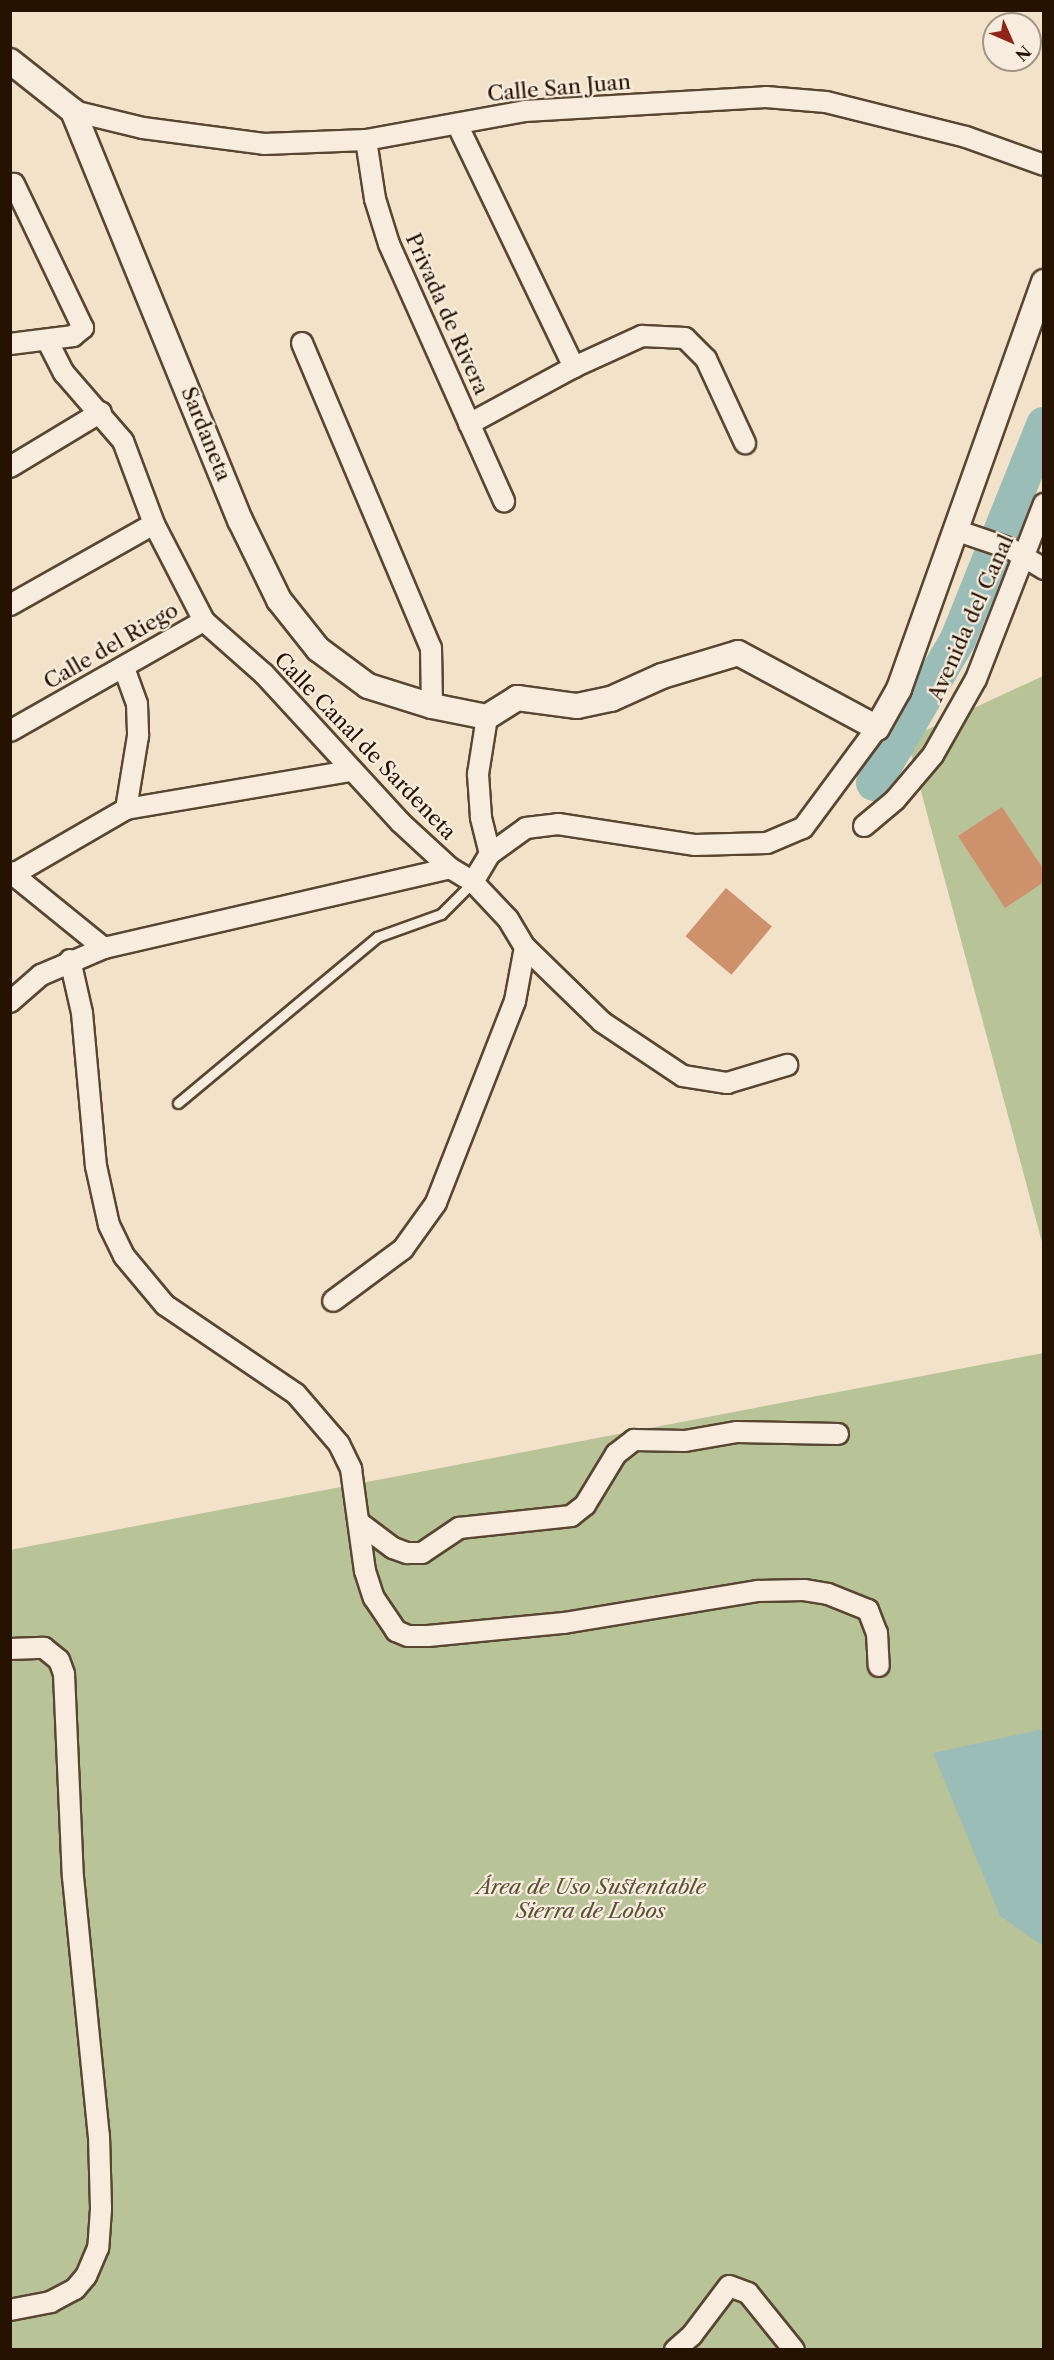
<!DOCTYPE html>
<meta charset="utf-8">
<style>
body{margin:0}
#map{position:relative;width:1054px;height:2360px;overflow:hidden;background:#f2e2ca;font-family:"Libre Caslon Text",serif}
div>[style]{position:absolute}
.green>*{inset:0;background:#b9c398}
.water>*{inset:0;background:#9bbdb7}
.river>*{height:36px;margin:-18px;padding:0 18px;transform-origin:18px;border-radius:18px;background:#9bbdb7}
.building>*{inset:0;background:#cd916c;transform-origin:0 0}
.roads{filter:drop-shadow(2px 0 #584632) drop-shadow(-2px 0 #584632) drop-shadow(0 2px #584632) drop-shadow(0 -2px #584632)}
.service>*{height:9px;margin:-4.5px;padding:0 4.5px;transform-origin:4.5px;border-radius:4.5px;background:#f7ecdd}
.minor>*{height:20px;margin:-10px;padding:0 10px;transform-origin:10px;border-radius:10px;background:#f7ecdd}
.tertiary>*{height:24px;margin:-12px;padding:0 12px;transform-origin:12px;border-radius:12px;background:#f7ecdd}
span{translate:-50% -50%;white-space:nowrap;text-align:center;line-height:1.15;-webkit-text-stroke:4.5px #f7ecdd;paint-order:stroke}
.street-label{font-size:21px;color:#251200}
.park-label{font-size:21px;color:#595035;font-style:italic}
.frame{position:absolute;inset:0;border:12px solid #251200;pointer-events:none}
.north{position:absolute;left:982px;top:12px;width:60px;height:60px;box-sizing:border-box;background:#f7ecdd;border:2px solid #a39585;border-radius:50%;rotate:135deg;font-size:16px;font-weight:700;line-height:24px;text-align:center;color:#251200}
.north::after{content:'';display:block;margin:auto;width:21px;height:27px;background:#8f2418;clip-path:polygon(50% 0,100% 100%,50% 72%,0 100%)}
</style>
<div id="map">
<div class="green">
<i style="clip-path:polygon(1043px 676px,1043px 1246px,907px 739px)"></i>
<i style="clip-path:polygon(1043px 1353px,1043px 2349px,11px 2349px,10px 1550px)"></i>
</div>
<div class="water">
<i style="clip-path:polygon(1043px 1729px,1044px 1730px,1043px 1946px,1000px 1916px,933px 1753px)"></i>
</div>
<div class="river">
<i style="left:874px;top:783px;width:167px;rotate:-59.7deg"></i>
<i style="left:958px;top:639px;width:231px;rotate:-68.1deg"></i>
</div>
<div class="building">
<i style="clip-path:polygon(1002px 807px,1044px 870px,1044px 882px,1005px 908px,958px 836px)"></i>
<i style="left:726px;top:888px;width:60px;height:63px;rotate:40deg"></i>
</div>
<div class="roads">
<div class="service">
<i style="left:178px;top:1103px;width:259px;rotate:-39.8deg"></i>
<i style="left:377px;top:937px;width:68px;rotate:-19.8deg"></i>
<i style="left:441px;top:914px;width:45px;rotate:-45deg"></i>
</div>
<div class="minor">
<i style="left:73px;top:111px;width:72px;rotate:13.7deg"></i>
<i style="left:143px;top:128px;width:122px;rotate:7.5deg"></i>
<i style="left:264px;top:144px;width:102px;rotate:-2.2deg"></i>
<i style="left:366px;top:140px;width:162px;rotate:-10.3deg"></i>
<i style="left:525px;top:111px;width:241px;rotate:-3.3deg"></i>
<i style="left:766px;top:97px;width:60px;rotate:4.8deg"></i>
<i style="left:826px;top:102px;width:144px;rotate:14deg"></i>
<i style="left:966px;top:137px;width:83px;rotate:19.7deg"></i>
<i style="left:457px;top:124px;width:270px;rotate:64.3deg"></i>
<i style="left:366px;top:140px;width:60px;rotate:81.3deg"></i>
<i style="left:375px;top:199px;width:47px;rotate:72.7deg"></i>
<i style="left:389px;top:244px;width:282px;rotate:65.9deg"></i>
<i style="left:47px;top:340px;width:37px;rotate:63deg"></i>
<i style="left:64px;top:373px;width:90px;rotate:49.1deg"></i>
<i style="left:123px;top:441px;width:89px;rotate:69.5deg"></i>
<i style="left:154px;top:524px;width:109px;rotate:62.7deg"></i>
<i style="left:204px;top:621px;width:80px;rotate:41.5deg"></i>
<i style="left:264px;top:674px;width:201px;rotate:47.4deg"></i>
<i style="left:400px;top:822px;width:68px;rotate:42.6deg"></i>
<i style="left:450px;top:868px;width:27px;rotate:31deg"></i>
<i style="left:473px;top:882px;width:51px;rotate:46.6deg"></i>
<i style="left:508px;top:919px;width:33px;rotate:59deg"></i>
<i style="left:525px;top:947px;width:55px;rotate:100.5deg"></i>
<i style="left:515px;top:1001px;width:217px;rotate:111.4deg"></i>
<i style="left:436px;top:1203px;width:57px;rotate:125.7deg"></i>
<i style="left:403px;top:1249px;width:87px;rotate:143.4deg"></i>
<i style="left:302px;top:343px;width:331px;rotate:67.1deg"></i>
<i style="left:431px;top:648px;width:58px;rotate:89deg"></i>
<i style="left:10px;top:344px;width:64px;rotate:-7.2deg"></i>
<i style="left:73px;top:336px;width:13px;rotate:-39deg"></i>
<i style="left:83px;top:328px;width:160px;rotate:-115.6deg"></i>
<i style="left:469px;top:424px;width:119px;rotate:-28.5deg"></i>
<i style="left:574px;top:367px;width:75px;rotate:-24.5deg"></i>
<i style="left:642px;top:336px;width:43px;rotate:2.7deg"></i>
<i style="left:685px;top:338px;width:30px;rotate:45deg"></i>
<i style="left:706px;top:359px;width:93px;rotate:65.1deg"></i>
<i style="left:10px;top:467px;width:106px;rotate:-31.1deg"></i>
<i style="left:955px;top:530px;width:59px;rotate:18.7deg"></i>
<i style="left:1011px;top:549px;width:39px;rotate:31deg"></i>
<i style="left:10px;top:605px;width:165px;rotate:-29.4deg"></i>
<i style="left:124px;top:668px;width:38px;rotate:70deg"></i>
<i style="left:137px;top:704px;width:32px;rotate:88deg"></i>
<i style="left:138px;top:736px;width:74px;rotate:99.3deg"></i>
<i style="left:10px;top:731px;width:223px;rotate:-29.6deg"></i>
<i style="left:864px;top:826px;width:40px;rotate:-40deg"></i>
<i style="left:895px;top:800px;width:59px;rotate:-49.8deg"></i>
<i style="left:933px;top:755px;width:87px;rotate:-60.5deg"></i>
<i style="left:976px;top:679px;width:188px;rotate:-68.8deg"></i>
<i style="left:490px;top:854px;width:44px;rotate:-35.8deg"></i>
<i style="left:526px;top:828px;width:32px;rotate:-7deg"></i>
<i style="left:558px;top:824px;width:139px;rotate:8.7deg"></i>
<i style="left:695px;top:845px;width:72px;rotate:-1.6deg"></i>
<i style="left:767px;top:843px;width:39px;rotate:-23deg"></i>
<i style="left:803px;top:828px;width:124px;rotate:-53.5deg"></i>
<i style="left:10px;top:872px;width:121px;rotate:39deg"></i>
<i style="left:14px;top:874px;width:129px;rotate:-30.1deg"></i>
<i style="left:126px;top:809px;width:228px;rotate:-9.6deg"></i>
<i style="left:473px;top:882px;width:33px;rotate:-59deg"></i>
<i style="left:490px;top:854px;width:38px;rotate:-104deg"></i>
<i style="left:481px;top:817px;width:43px;rotate:-94deg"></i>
<i style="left:478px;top:774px;width:58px;rotate:-81deg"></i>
<i style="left:525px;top:947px;width:107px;rotate:44.2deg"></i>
<i style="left:602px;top:1022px;width:97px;rotate:33.7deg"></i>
<i style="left:683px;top:1076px;width:45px;rotate:9deg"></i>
<i style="left:727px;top:1083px;width:63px;rotate:-16.7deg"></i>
<i style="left:70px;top:960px;width:54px;rotate:77.2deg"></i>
<i style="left:82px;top:1013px;width:154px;rotate:84.8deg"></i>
<i style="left:96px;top:1166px;width:60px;rotate:77.6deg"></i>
<i style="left:109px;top:1225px;width:34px;rotate:64deg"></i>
<i style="left:124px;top:1256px;width:64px;rotate:50.1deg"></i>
<i style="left:165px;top:1305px;width:158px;rotate:34.2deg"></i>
<i style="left:296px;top:1394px;width:66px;rotate:49.3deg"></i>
<i style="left:339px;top:1444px;width:28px;rotate:64deg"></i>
<i style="left:351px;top:1469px;width:103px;rotate:82.2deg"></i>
<i style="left:365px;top:1571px;width:28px;rotate:72deg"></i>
<i style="left:374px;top:1598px;width:40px;rotate:56deg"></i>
<i style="left:396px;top:1631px;width:13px;rotate:23deg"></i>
<i style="left:408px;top:1636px;width:20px"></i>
<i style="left:428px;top:1636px;width:137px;rotate:-5.5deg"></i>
<i style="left:564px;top:1623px;width:197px;rotate:-9.4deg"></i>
<i style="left:758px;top:1591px;width:46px;rotate:-1.2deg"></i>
<i style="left:804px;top:1590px;width:24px;rotate:9deg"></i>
<i style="left:828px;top:1594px;width:43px;rotate:21.8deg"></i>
<i style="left:868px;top:1610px;width:25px;rotate:69deg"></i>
<i style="left:877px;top:1633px;width:33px;rotate:87deg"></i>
<i style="left:10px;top:1002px;width:41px;rotate:-41.1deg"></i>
<i style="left:41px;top:975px;width:69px;rotate:-23.2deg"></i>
<i style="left:104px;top:948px;width:355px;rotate:-13deg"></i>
<i style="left:361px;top:1524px;width:40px;rotate:37deg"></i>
<i style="left:393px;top:1548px;width:15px;rotate:20deg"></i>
<i style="left:407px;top:1553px;width:15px"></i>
<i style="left:422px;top:1553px;width:45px;rotate:-34deg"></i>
<i style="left:459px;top:1528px;width:113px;rotate:-6.1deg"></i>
<i style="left:571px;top:1516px;width:18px;rotate:-38deg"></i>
<i style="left:585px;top:1505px;width:60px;rotate:-58.7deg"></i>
<i style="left:616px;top:1454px;width:23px;rotate:-38deg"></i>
<i style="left:634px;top:1440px;width:51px;rotate:1.1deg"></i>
<i style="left:685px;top:1441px;width:53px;rotate:-9.8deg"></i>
<i style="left:737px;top:1432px;width:101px;rotate:1.1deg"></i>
<i style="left:10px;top:1649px;width:34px;rotate:-2deg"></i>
<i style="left:44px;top:1648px;width:19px;rotate:39deg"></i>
<i style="left:59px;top:1660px;width:15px;rotate:70deg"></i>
<i style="left:64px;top:1674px;width:203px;rotate:87.5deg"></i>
<i style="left:73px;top:1877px;width:260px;rotate:84.3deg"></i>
<i style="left:99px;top:2136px;width:73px;rotate:88.4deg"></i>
<i style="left:101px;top:2209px;width:39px;rotate:94deg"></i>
<i style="left:98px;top:2248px;width:30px;rotate:113deg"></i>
<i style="left:86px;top:2276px;width:17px;rotate:130deg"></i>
<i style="left:75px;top:2289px;width:27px;rotate:152deg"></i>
<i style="left:51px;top:2302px;width:42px;rotate:169deg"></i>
<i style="left:675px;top:2350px;width:23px;rotate:-41deg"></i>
<i style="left:692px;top:2335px;width:61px;rotate:-52.9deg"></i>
<i style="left:729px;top:2286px;width:20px;rotate:20deg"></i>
<i style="left:748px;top:2293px;width:73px;rotate:51.1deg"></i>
</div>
<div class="tertiary">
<i style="left:10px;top:61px;width:80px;rotate:38.4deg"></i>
<i style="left:73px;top:111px;width:442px;rotate:67.8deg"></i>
<i style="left:240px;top:520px;width:89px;rotate:64deg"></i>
<i style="left:279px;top:600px;width:63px;rotate:51.5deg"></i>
<i style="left:318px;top:649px;width:62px;rotate:36.5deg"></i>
<i style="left:368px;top:686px;width:67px;rotate:17.4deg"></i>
<i style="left:432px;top:706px;width:56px;rotate:11.3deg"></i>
<i style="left:487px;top:717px;width:36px;rotate:-32deg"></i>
<i style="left:517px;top:698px;width:61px;rotate:7.6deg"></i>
<i style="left:577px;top:706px;width:35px;rotate:-12deg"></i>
<i style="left:611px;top:699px;width:56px;rotate:-24.3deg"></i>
<i style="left:662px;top:676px;width:79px;rotate:-16.8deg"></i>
<i style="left:738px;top:653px;width:158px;rotate:28.3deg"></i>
<i style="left:877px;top:728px;width:45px;rotate:-60.6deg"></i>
<i style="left:899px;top:689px;width:432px;rotate:-70.4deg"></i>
</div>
</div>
<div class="street-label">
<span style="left:559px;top:88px;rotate:-5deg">Calle San Juan</span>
<span style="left:447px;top:314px;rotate:66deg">Privada de Rivera</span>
<span style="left:206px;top:434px;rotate:68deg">Sardaneta</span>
<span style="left:971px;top:618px;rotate:-66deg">Avenida del Canal</span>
<span style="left:111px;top:646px;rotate:-30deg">Calle del Riego</span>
<span style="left:365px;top:746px;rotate:46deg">Calle Canal de Sardeneta</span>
</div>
<div class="park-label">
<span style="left:591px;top:1899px">Área de Uso Sustentable<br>Sierra de Lobos</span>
</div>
<div class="frame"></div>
<div class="north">N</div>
</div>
